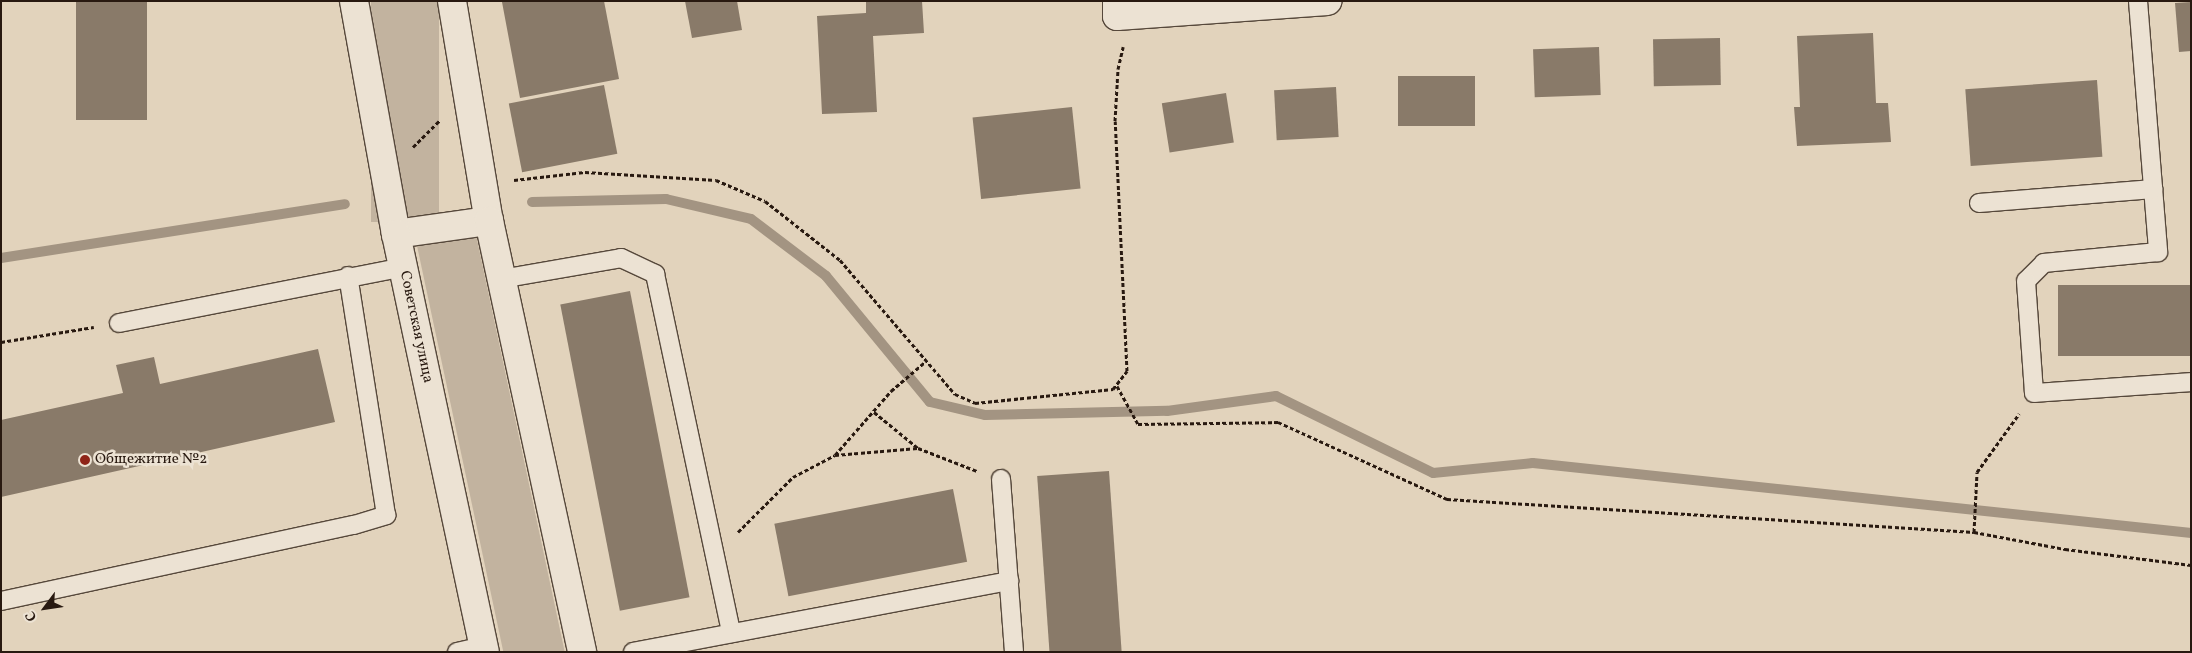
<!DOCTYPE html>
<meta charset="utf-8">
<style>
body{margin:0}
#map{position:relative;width:2192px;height:653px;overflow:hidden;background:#e2d3bc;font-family:Vollkorn,serif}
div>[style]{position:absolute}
.green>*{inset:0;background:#c2b39f;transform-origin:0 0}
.stream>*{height:10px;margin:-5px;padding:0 5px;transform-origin:5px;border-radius:5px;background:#a39482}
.building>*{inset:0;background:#897a69;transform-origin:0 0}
.path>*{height:3px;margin-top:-1.5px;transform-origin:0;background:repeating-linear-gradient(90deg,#281910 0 4px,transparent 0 6.5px)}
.roads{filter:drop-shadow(1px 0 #56483b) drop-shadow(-1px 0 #56483b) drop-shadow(0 1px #56483b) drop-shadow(0 -1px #56483b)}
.lane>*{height:18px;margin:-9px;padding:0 9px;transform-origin:9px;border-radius:9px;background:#ece2d3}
.street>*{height:28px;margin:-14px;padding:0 14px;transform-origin:14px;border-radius:14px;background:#ece2d3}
.secondary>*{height:28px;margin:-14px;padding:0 14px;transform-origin:14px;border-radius:14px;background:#ece2d3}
.dots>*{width:14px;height:14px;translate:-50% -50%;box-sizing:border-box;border:2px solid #ece2d3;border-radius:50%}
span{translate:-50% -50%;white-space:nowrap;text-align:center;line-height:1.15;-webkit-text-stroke:5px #ece2d3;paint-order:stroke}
.street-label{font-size:15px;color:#281910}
.poi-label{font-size:15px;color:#281910}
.left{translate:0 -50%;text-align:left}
.frame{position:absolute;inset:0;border:2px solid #281910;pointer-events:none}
.north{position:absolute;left:20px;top:583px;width:50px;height:50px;-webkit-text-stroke:4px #ece2d3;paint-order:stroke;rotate:239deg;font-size:14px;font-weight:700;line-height:20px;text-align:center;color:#281910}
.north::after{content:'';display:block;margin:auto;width:18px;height:22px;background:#281910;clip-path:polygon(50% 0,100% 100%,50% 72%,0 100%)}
</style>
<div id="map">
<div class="green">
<i style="left:371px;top:1px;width:68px;height:221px"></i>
<i style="left:475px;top:230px;width:431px;height:60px;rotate:78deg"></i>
</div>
<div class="stream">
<i style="left:532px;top:202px;width:134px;rotate:-1.3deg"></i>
<i style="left:666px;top:199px;width:87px;rotate:13.2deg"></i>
<i style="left:751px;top:219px;width:94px;rotate:37.2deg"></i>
<i style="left:826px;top:276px;width:163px;rotate:50.5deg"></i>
<i style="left:930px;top:402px;width:57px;rotate:13.3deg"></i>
<i style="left:985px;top:415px;width:182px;rotate:-1.3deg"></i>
<i style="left:1167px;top:411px;width:110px;rotate:-7.8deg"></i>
<i style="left:1276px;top:396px;width:175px;rotate:26.1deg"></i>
<i style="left:1433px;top:473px;width:100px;rotate:-5.7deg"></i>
<i style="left:1533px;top:463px;width:662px;rotate:6.07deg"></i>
<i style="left:1px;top:258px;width:348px;rotate:-8.9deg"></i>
</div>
<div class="building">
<i style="left:76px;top:1px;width:71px;height:119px"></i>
<i style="clip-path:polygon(505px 1px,604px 1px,619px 79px,520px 98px,502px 2px)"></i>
<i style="clip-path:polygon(685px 1px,737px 1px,742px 30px,692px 38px)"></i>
<i style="clip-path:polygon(866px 1px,922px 1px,924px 33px,873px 36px,877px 112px,822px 114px,817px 16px,866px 13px)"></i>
<i style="clip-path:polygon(2191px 2px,2191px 51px,2179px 52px,2175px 3px)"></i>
<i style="clip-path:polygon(1873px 33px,1876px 103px,1888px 103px,1891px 142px,1797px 146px,1794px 107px,1800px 107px,1797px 36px)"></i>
<i style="left:1720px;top:38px;width:47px;height:67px;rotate:89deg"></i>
<i style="left:1599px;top:47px;width:48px;height:66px;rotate:88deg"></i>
<i style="left:1398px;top:76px;width:77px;height:50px"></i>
<i style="left:2097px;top:80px;width:77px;height:132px;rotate:86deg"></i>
<i style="left:604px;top:85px;width:70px;height:97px;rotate:79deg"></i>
<i style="left:1336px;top:87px;width:50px;height:62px;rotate:87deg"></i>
<i style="left:1226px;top:93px;width:50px;height:65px;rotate:81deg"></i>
<i style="left:1072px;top:107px;width:82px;height:100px;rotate:84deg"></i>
<i style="left:2191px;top:285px;width:71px;height:133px;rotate:90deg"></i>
<i style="left:630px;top:291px;width:312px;height:71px;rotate:79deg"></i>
<i style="clip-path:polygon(318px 349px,335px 422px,1px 497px,1px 420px,123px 393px,116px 365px,154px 357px,160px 384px)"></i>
<i style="left:1109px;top:471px;width:181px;height:72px;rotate:86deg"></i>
<i style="left:953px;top:489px;width:74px;height:182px;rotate:79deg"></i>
</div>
<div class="path">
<i style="left:413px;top:147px;width:37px;rotate:-45deg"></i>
<i style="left:514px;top:180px;width:71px;rotate:-6.4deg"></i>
<i style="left:585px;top:172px;width:131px;rotate:3.5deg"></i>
<i style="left:716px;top:180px;width:53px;rotate:23.2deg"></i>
<i style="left:765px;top:201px;width:95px;rotate:38.2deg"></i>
<i style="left:840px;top:260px;width:177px;rotate:49.4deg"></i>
<i style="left:955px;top:394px;width:22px;rotate:24deg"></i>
<i style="left:975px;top:403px;width:139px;rotate:-5.8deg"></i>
<i style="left:1113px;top:389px;width:23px;rotate:-52deg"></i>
<i style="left:1127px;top:371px;width:250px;rotate:-92.7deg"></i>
<i style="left:1115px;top:121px;width:52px;rotate:-86.7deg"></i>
<i style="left:1118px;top:69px;width:23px;rotate:-77deg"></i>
<i style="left:1px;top:342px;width:94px;rotate:-9.2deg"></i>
<i style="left:1117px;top:386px;width:43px;rotate:61.1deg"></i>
<i style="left:1138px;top:424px;width:140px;rotate:-0.8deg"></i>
<i style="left:1278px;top:422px;width:186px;rotate:24.5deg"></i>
<i style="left:1447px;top:499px;width:528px;rotate:3.58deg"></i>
<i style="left:1974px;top:532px;width:93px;rotate:10.6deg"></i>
<i style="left:2065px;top:549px;width:127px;rotate:7.2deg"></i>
<i style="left:874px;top:412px;width:57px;rotate:39.3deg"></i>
<i style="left:918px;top:448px;width:63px;rotate:21.3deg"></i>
<i style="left:835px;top:455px;width:83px;rotate:-4.8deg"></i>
<i style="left:738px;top:532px;width:78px;rotate:-45deg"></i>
<i style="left:793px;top:477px;width:47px;rotate:-27.6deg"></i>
<i style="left:835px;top:455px;width:85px;rotate:-48.8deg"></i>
<i style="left:891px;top:391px;width:46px;rotate:-40.6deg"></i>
<i style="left:1974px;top:532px;width:60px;rotate:-87.1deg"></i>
<i style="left:1977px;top:472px;width:72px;rotate:-54.1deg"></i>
</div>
<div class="roads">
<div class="lane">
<i style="left:2138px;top:1px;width:252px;rotate:85.4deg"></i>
<i style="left:2158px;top:252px;width:115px;rotate:174.5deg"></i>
<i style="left:2044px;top:263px;width:25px;rotate:135deg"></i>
<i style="left:2026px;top:281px;width:112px;rotate:85.9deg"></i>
<i style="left:2034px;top:393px;width:157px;rotate:-4deg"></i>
<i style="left:1979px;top:203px;width:175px;rotate:-4.6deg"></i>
<i style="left:501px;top:279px;width:122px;rotate:-9.9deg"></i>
<i style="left:621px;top:258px;width:38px;rotate:25deg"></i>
<i style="left:655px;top:274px;width:367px;rotate:78deg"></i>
<i style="left:119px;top:323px;width:290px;rotate:-11.1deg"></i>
<i style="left:1001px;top:479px;width:173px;rotate:85.7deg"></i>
<i style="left:1px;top:601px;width:361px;rotate:-12.2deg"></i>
<i style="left:354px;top:525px;width:34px;rotate:-17deg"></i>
<i style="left:386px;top:515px;width:242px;rotate:-99deg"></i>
<i style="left:457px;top:652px;width:28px;rotate:-13deg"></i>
<i style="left:633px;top:652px;width:383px;rotate:-10.7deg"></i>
</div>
<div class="street">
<i style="left:1117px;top:1px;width:15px;rotate:90deg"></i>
<i style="left:1117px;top:16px;width:211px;rotate:-4.1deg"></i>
<i style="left:396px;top:234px;width:94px;rotate:-8deg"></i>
</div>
<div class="secondary">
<i style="left:354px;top:1px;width:237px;rotate:79.8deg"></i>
<i style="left:396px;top:234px;width:427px;rotate:78deg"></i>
<i style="left:452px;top:1px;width:223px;rotate:80.5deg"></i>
<i style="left:489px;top:221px;width:441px;rotate:77.8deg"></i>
</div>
</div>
<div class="dots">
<i style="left:85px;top:460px;background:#8f2418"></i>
</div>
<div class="street-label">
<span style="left:416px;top:327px;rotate:78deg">Советская улица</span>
</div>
<div class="poi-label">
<span class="left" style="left:95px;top:460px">Общежитие №2</span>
</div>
<div class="frame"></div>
<div class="north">С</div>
</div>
